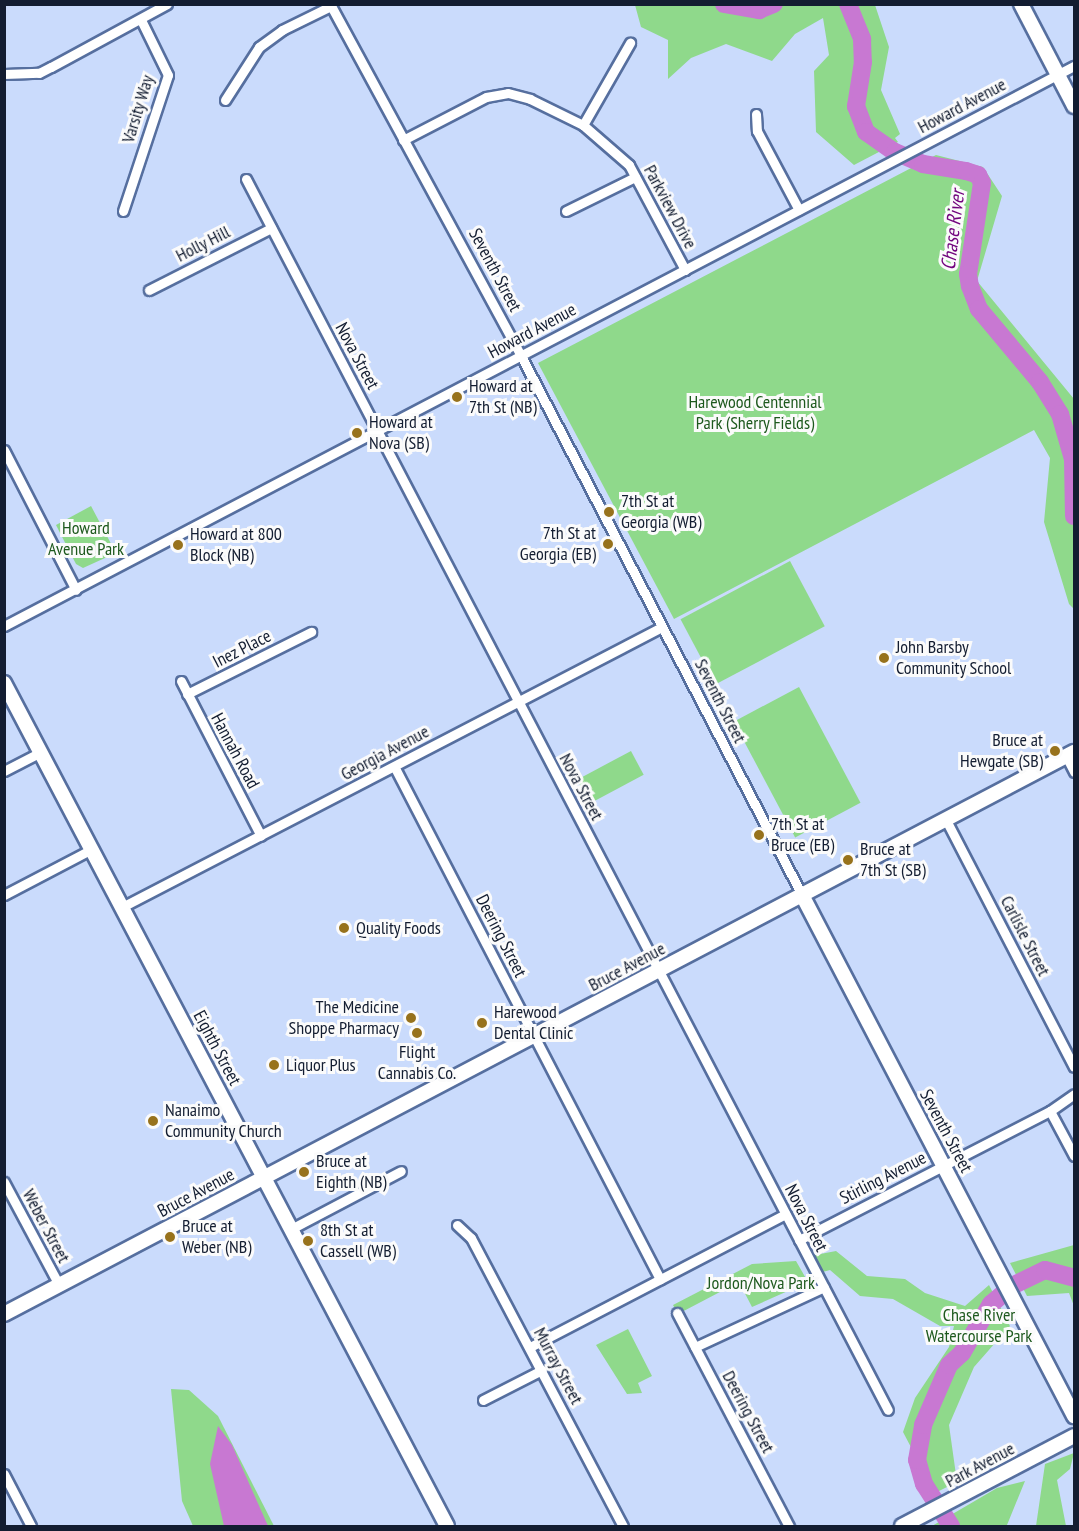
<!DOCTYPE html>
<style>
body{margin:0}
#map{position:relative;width:1079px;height:1531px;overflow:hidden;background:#cadbfc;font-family:"PT Sans Narrow",sans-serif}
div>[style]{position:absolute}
.green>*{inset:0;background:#8fd98b;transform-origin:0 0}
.water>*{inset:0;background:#c878d2}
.river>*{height:18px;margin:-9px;padding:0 9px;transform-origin:9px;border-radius:9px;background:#c878d2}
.roads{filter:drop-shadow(2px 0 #566f9f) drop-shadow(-2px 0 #566f9f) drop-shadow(0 2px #566f9f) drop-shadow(0 -2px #566f9f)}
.street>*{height:9px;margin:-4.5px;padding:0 4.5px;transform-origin:4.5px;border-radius:4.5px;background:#fff}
.secondary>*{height:14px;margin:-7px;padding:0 7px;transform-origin:7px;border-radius:7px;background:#fff}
.dots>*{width:16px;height:16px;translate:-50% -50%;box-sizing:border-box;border:3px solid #fbfbfb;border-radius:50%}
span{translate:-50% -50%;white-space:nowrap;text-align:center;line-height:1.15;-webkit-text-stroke:6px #fbfbfb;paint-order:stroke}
.street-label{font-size:18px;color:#131d31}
.poi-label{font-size:18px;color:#131d31}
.left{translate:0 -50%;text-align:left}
.right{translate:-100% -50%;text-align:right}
.park-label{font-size:18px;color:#1d591d}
.water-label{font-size:20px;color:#71047d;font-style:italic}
.frame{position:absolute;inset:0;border:6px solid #131d31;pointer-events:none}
</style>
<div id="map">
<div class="green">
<i style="clip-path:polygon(635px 5px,875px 5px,889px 47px,881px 90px,900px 134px,895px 138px,898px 142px,854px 165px,816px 132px,814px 71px,829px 55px,823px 18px,795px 34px,772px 61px,726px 44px,691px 58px,668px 79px,668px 40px,641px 27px)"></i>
<i style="clip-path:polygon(936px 155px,983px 167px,1002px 196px,977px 281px,1074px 399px,1074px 609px,1069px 604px,1044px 522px,1050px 458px,1034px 430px,674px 619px,538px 363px)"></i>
<i style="clip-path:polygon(91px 506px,116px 553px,83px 568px,76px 564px,56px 525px)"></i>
<i style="left:790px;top:561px;width:74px;height:124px;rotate:62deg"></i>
<i style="left:799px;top:687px;width:131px;height:74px;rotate:62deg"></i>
<i style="left:631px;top:751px;width:27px;height:61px;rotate:62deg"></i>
<i style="clip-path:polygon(1074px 1245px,1074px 1306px,1069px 1293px,1027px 1296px,1010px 1263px)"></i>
<i style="clip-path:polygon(836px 1251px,867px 1276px,905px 1279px,925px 1293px,965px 1306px,989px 1285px,1010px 1326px,974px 1367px,949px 1425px,957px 1482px,935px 1493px,903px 1432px,915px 1398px,949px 1347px,954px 1326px,940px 1326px,893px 1299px,860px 1296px,830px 1270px,819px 1273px,810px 1256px)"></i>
<i style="clip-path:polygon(796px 1261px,808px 1282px,752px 1307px,739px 1282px,678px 1314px,673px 1305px,752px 1264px)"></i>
<i style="clip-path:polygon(628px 1329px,652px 1376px,638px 1383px,642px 1393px,627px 1394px,596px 1345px)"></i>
<i style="clip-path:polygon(171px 1389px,189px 1390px,218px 1416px,274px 1526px,193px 1526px,182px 1501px)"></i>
<i style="clip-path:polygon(1074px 1453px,1070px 1469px,1057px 1480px,1066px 1526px,1036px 1526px,1045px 1464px)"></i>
<i style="clip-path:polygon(1025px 1481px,1007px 1525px,1014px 1526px,932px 1526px,997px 1488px)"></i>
</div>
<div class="water">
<i style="clip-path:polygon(218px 1426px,232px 1445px,268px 1526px,224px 1526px,210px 1464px)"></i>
</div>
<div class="river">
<i style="left:724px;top:4px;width:36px;rotate:10deg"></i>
<i style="left:759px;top:10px;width:16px;rotate:-22deg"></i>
<i style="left:848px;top:4px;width:38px;rotate:68deg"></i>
<i style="left:862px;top:39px;width:23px;rotate:88deg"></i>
<i style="left:863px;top:62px;width:45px;rotate:99deg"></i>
<i style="left:856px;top:106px;width:28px;rotate:69deg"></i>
<i style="left:866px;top:132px;width:35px;rotate:35deg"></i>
<i style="left:895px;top:152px;width:30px;rotate:23deg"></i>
<i style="left:923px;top:164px;width:44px;rotate:9.2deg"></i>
<i style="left:966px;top:171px;width:13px;rotate:18deg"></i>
<i style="left:978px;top:175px;width:9px;rotate:63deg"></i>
<i style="left:982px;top:183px;width:92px;rotate:98.7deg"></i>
<i style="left:968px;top:274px;width:12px;rotate:81deg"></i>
<i style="left:970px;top:286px;width:25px;rotate:69deg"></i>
<i style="left:979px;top:309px;width:95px;rotate:50.1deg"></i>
<i style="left:1040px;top:382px;width:38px;rotate:58deg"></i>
<i style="left:1060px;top:414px;width:47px;rotate:73.9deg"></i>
<i style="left:1073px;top:459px;width:57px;rotate:89deg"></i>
<i style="left:951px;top:1526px;width:50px;rotate:-122.7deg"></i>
<i style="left:924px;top:1484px;width:25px;rotate:-106deg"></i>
<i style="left:917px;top:1460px;width:36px;rotate:-80deg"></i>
<i style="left:923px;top:1425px;width:65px;rotate:-66.6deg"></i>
<i style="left:949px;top:1365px;width:18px;rotate:-43deg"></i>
<i style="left:962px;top:1353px;width:57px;rotate:-59.4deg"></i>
<i style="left:991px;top:1304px;width:30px;rotate:-40deg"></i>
<i style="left:1014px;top:1285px;width:34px;rotate:-26deg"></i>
<i style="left:1045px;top:1270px;width:30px;rotate:15deg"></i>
</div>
<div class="roads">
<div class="street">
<i style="left:330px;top:4px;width:400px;rotate:61.5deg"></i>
<i style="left:521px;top:356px;width:608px;rotate:62.47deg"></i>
<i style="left:4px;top:74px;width:35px;rotate:-2deg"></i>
<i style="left:39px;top:73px;width:13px;rotate:-27deg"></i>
<i style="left:51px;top:67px;width:132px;rotate:-28.5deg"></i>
<i style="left:225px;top:100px;width:63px;rotate:-57.3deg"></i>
<i style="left:259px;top:47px;width:29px;rotate:-36deg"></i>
<i style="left:282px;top:30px;width:55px;rotate:-26.1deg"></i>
<i style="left:756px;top:114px;width:17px;rotate:87deg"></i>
<i style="left:757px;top:131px;width:89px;rotate:62deg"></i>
<i style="left:583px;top:125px;width:95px;rotate:-60.2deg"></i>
<i style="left:403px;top:140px;width:93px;rotate:-27.4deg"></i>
<i style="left:486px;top:97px;width:22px;rotate:-10deg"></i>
<i style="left:508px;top:93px;width:23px;rotate:15deg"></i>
<i style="left:530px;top:99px;width:59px;rotate:26.1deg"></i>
<i style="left:583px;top:125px;width:61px;rotate:41deg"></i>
<i style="left:629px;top:165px;width:119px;rotate:61.9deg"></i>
<i style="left:246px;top:179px;width:1388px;rotate:62.46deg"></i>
<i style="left:123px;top:211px;width:143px;rotate:-71.7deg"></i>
<i style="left:168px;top:75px;width:61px;rotate:-116.1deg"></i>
<i style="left:566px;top:211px;width:77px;rotate:-26.2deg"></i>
<i style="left:149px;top:290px;width:137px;rotate:-26.9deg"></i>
<i style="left:4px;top:450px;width:157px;rotate:62.8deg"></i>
<i style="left:4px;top:626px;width:1208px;rotate:-27.63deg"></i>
<i style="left:181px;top:681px;width:174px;rotate:62.7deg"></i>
<i style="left:187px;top:694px;width:139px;rotate:-26.6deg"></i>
<i style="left:1066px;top:756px;width:18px;rotate:63deg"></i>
<i style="left:395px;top:768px;width:576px;rotate:62.59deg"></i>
<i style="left:4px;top:771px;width:42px;rotate:-27.2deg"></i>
<i style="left:946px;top:820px;width:278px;rotate:62.6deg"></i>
<i style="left:4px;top:895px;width:99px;rotate:-27.6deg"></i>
<i style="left:122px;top:907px;width:608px;rotate:-27.41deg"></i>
<i style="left:1050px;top:1111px;width:51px;rotate:61.9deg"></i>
<i style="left:4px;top:1182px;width:117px;rotate:61.9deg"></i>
<i style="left:457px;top:1225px;width:19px;rotate:43deg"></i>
<i style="left:471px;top:1238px;width:326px;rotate:62.2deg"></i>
<i style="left:291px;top:1229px;width:124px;rotate:-27.8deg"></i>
<i style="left:799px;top:1240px;width:282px;rotate:-27.2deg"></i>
<i style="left:1050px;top:1111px;width:29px;rotate:-35deg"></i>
<i style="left:677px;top:1313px;width:241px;rotate:62.3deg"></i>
<i style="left:530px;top:1347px;width:288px;rotate:-27.5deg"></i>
<i style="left:695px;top:1347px;width:142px;rotate:-24.9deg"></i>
<i style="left:483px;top:1400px;width:66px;rotate:-27deg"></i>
<i style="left:4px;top:1474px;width:59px;rotate:62.6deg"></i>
</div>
<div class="secondary">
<i style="left:1021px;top:4px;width:115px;rotate:62.5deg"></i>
<i style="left:4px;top:683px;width:952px;rotate:62.28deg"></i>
<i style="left:802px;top:895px;width:588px;rotate:62.43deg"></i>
<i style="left:4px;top:1314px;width:1209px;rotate:-27.71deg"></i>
<i style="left:902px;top:1526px;width:194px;rotate:-27.6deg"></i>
</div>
</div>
<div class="dots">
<i style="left:457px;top:397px;background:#97721c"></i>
<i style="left:357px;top:433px;background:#97721c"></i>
<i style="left:609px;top:512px;background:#97721c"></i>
<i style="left:608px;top:544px;background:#97721c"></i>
<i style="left:178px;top:545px;background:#97721c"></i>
<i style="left:884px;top:658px;background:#97721c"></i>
<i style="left:1055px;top:751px;background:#97721c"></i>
<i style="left:759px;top:835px;background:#97721c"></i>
<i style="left:848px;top:860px;background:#97721c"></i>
<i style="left:344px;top:928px;background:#97721c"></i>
<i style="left:411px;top:1018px;background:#97721c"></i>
<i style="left:482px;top:1023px;background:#97721c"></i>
<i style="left:417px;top:1033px;background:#97721c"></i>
<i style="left:274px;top:1065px;background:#97721c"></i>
<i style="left:153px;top:1121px;background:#97721c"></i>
<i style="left:304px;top:1172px;background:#97721c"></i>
<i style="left:170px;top:1237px;background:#97721c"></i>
<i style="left:308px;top:1241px;background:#97721c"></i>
</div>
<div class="street-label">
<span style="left:962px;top:106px;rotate:-28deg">Howard Avenue</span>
<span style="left:138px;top:109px;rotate:-73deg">Varsity Way</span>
<span style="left:670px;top:207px;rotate:62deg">Parkview Drive</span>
<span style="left:203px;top:244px;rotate:-27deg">Holly Hill</span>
<span style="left:495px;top:270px;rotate:62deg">Seventh Street</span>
<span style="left:532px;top:331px;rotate:-28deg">Howard Avenue</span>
<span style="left:357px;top:356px;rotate:62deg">Nova Street</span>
<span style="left:242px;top:649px;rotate:-27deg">Inez Place</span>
<span style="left:720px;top:701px;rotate:63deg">Seventh Street</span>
<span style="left:235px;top:751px;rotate:62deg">Hannah Road</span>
<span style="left:385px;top:753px;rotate:-28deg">Georgia Avenue</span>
<span style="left:581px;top:787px;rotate:62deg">Nova Street</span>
<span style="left:501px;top:936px;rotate:63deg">Deering Street</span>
<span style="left:1025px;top:936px;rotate:63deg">Carlisle Street</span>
<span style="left:627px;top:967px;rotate:-28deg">Bruce Avenue</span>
<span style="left:217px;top:1048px;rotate:62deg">Eighth Street</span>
<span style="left:946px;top:1131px;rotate:62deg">Seventh Street</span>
<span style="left:883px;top:1178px;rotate:-27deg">Stirling Avenue</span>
<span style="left:196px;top:1193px;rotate:-28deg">Bruce Avenue</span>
<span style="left:806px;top:1218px;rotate:63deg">Nova Street</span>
<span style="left:46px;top:1226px;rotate:62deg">Weber Street</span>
<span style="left:558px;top:1366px;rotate:62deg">Murray Street</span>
<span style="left:748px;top:1412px;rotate:62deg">Deering Street</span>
<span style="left:980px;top:1465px;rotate:-28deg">Park Avenue</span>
</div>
<div class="poi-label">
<span class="left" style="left:469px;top:397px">Howard at<br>7th St (NB)</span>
<span class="left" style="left:369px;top:433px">Howard at<br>Nova (SB)</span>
<span class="left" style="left:621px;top:512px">7th St at<br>Georgia (WB)</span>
<span class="right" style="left:596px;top:544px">7th St at<br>Georgia (EB)</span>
<span class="left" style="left:190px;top:545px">Howard at 800<br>Block (NB)</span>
<span class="left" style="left:896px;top:658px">John Barsby<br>Community School</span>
<span class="right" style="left:1043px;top:751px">Bruce at<br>Hewgate (SB)</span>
<span class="left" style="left:771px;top:835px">7th St at<br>Bruce (EB)</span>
<span class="left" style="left:860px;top:860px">Bruce at<br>7th St (SB)</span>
<span class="left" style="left:356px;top:928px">Quality Foods</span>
<span class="right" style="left:399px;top:1018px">The Medicine<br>Shoppe Pharmacy</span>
<span class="left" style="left:494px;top:1023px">Harewood<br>Dental Clinic</span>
<span style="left:417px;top:1063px">Flight<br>Cannabis Co.</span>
<span class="left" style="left:286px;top:1065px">Liquor Plus</span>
<span class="left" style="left:165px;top:1121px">Nanaimo<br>Community Church</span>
<span class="left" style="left:316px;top:1172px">Bruce at<br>Eighth (NB)</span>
<span class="left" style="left:182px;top:1237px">Bruce at<br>Weber (NB)</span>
<span class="left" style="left:320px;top:1241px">8th St at<br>Cassell (WB)</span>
</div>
<div class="park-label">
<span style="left:755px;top:413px">Harewood Centennial<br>Park (Sherry Fields)</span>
<span style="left:86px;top:539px">Howard<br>Avenue Park</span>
<span style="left:761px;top:1283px">Jordon/Nova Park</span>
<span style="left:979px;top:1326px">Chase River<br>Watercourse Park</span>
</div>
<div class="water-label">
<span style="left:953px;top:230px;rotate:-83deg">Chase River</span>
</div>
<div class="frame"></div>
</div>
